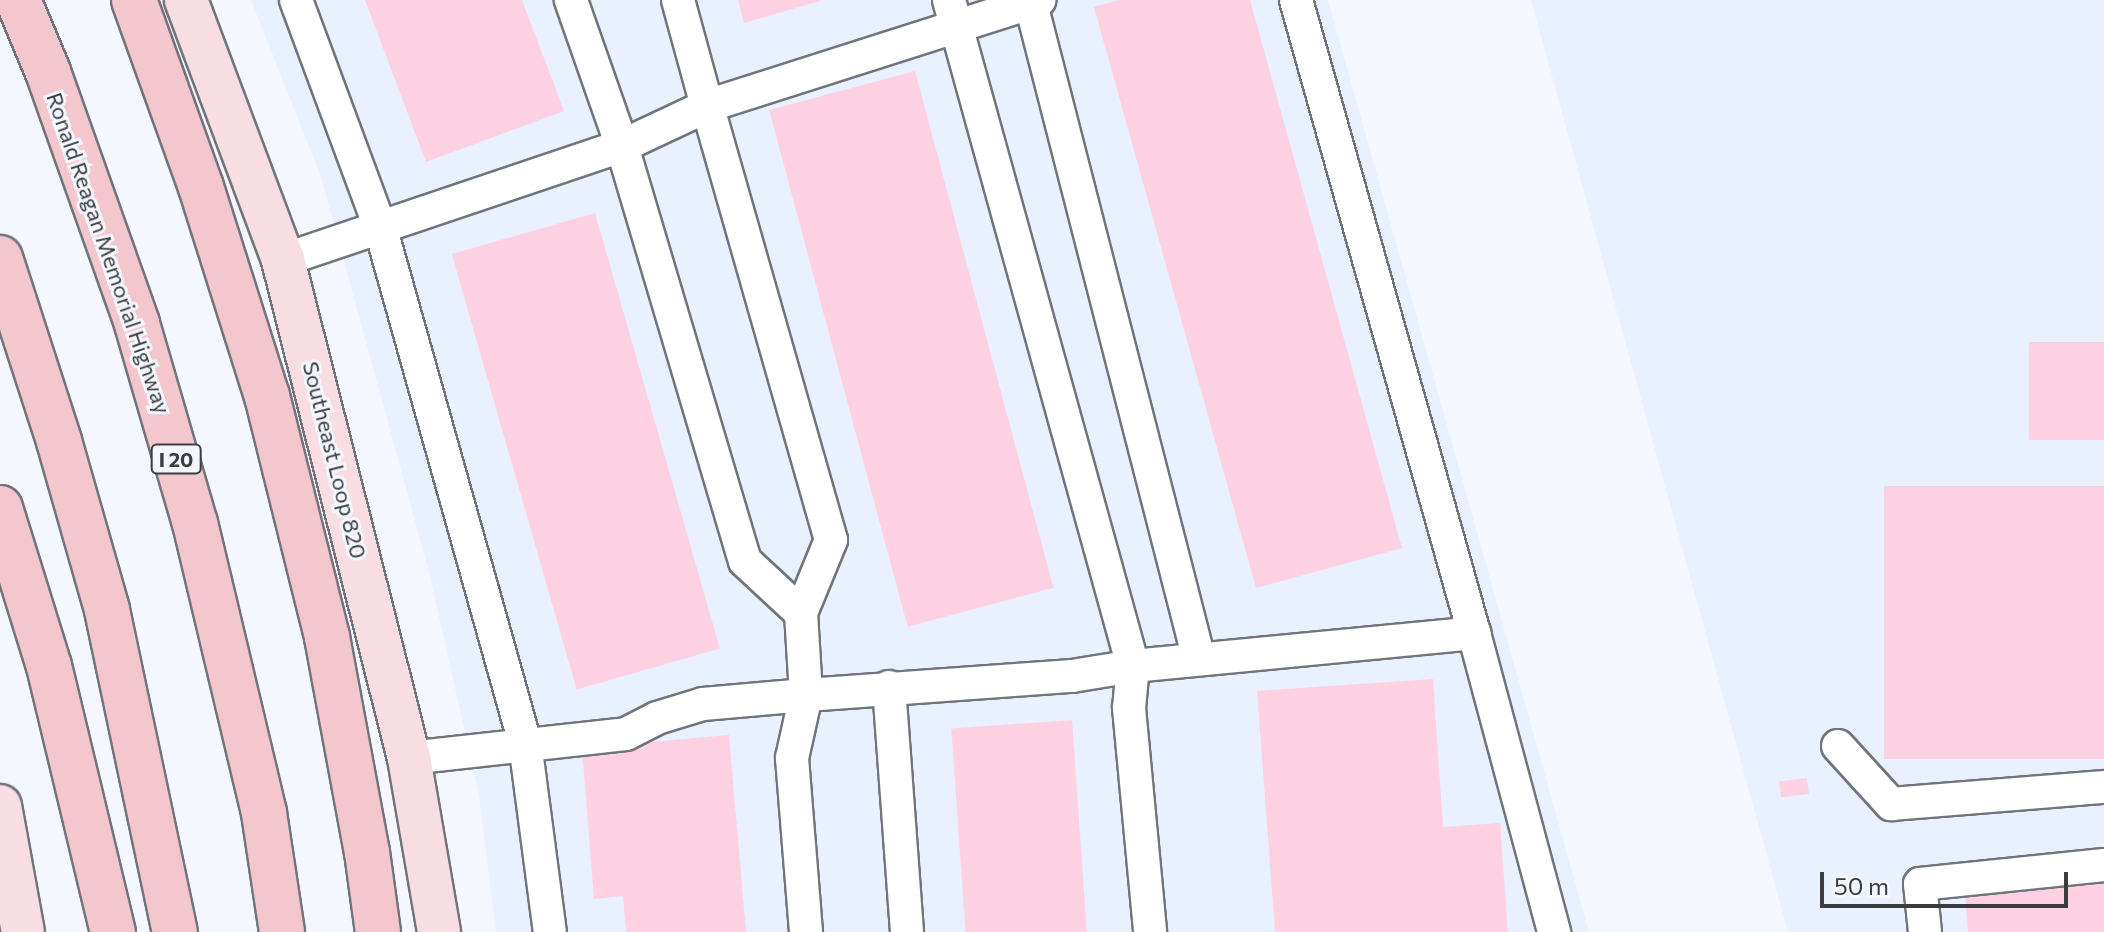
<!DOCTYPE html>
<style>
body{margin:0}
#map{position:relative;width:2104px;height:932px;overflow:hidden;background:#f4f8fe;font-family:Commissioner,sans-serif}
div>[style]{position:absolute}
.built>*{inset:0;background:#e9f0fe}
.building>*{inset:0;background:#fed1e2;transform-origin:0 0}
.roads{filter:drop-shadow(2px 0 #71747a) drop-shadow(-2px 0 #71747a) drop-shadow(0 2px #71747a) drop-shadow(0 -2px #71747a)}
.minor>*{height:32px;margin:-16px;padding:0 16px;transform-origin:16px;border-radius:16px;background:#fff}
.major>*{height:42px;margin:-21px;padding:0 21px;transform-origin:21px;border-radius:21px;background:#f8dde2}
.highway>*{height:44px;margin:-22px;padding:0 22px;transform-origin:22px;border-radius:22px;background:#f4c6ce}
span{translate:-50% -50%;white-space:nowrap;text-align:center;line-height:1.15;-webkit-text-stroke:6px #f4f8fe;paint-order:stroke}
.shield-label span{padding:2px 6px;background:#f4f8fe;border:2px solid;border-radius:6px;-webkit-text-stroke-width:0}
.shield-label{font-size:20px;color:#3a3c3e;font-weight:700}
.street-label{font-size:22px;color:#3a3c3e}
.scale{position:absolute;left:1820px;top:872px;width:248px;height:36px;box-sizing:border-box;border:4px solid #3a3c3e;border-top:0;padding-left:10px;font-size:24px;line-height:28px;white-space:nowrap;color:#3a3c3e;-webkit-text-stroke:6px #f4f8fe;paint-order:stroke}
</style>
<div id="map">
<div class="built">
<i style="clip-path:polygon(251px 0,1328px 0,1589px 932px,496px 932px,479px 795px,429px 572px,320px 174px)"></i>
<i style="clip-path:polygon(1531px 0,2104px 0,2104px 932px,1788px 932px)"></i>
</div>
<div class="building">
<i style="clip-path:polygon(365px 0,522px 0,564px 111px,426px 162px)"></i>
<i style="clip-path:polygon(738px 0,820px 0,820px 1px,744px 23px)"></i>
<i style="clip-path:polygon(1118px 0,1250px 0,1402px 548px,1256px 588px,1094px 7px)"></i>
<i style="left:915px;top:71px;width:535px;height:151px;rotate:75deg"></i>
<i style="left:595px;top:213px;width:453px;height:149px;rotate:74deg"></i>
<i style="left:2104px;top:342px;width:98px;height:75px;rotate:90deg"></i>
<i style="left:2104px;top:486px;width:273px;height:220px;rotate:90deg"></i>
<i style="clip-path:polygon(1433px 679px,1443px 827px,1500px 823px,1508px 932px,1275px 932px,1257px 691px)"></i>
<i style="left:1072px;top:720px;width:213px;height:121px;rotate:86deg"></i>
<i style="clip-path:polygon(729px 735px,746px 932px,626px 932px,623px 896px,594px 899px,582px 748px)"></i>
<i style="left:1807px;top:778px;width:16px;height:28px;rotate:83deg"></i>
<i style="clip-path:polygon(2104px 882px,2104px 932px,1968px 932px,1965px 889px)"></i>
</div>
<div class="roads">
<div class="minor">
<i style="left:296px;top:0;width:245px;rotate:69.7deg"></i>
<i style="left:381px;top:230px;width:533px;rotate:74.32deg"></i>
<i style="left:525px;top:743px;width:191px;rotate:82.5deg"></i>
<i style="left:678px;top:0;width:110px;rotate:74.7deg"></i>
<i style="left:707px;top:106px;width:349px;rotate:-17.7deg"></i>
<i style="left:949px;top:0;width:691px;rotate:74.56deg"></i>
<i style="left:1133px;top:666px;width:42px;rotate:95.4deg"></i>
<i style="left:1129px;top:708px;width:225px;rotate:84.6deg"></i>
<i style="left:1030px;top:0;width:680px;rotate:75.62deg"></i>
<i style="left:1296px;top:0;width:658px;rotate:74.29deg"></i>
<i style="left:1474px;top:633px;width:310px;rotate:75deg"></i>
<i style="left:283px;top:260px;width:358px;rotate:-18.6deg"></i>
<i style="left:622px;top:146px;width:155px;rotate:-109.3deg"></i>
<i style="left:801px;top:613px;width:79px;rotate:-67.7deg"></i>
<i style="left:831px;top:540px;width:451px;rotate:-105.9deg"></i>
<i style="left:707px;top:106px;width:94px;rotate:154.8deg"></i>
<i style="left:622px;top:146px;width:433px;rotate:73.5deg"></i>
<i style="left:745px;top:561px;width:76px;rotate:42.9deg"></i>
<i style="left:801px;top:613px;width:82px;rotate:86.5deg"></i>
<i style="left:806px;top:695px;width:267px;rotate:-4.1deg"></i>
<i style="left:1072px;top:676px;width:62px;rotate:-9.3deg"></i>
<i style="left:1133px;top:666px;width:343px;rotate:-5.5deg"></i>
<i style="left:889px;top:687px;width:246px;rotate:85.8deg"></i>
<i style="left:1838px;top:746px;width:79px;rotate:47.6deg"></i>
<i style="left:1891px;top:804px;width:214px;rotate:-4.6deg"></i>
<i style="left:409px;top:758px;width:218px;rotate:-6.3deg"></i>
<i style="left:626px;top:734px;width:35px;rotate:-27deg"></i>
<i style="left:657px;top:718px;width:48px;rotate:-16.9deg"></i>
<i style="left:703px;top:704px;width:103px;rotate:-5deg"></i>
<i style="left:806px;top:695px;width:65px;rotate:102.5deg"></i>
<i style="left:792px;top:758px;width:175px;rotate:85.4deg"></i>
<i style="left:1925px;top:932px;width:48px;rotate:-95.9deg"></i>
<i style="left:1920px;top:884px;width:185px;rotate:-5.9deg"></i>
</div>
<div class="major">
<i style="left:186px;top:0;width:278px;rotate:69.5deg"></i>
<i style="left:283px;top:260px;width:514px;rotate:75.8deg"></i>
<i style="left:409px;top:758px;width:177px;rotate:80.2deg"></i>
<i style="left:0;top:806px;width:128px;rotate:79.7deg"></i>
</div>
<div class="highway">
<i style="left:18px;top:0;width:78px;rotate:67.4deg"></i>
<i style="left:48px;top:72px;width:267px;rotate:70.5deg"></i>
<i style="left:137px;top:324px;width:207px;rotate:73.8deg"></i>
<i style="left:195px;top:523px;width:298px;rotate:76.6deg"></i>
<i style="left:264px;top:813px;width:120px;rotate:81.4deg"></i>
<i style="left:134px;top:0;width:199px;rotate:70.3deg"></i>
<i style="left:201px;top:187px;width:219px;rotate:72.5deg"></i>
<i style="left:267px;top:396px;width:248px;rotate:76deg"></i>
<i style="left:327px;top:637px;width:219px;rotate:79.5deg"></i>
<i style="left:367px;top:852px;width:81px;rotate:82.2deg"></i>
<i style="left:0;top:258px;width:192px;rotate:72.1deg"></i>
<i style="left:59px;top:441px;width:176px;rotate:74.1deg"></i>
<i style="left:107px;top:610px;width:329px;rotate:78.1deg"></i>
<i style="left:0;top:508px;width:165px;rotate:72.8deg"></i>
<i style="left:49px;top:666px;width:274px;rotate:76.5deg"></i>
</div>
</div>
<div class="shield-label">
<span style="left:176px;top:459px">I 20</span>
</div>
<div class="street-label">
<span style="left:109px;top:253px;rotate:71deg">Ronald Reagan Memorial Highway</span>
<span style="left:335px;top:460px;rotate:76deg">Southeast Loop 820</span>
</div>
<div class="scale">50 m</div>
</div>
